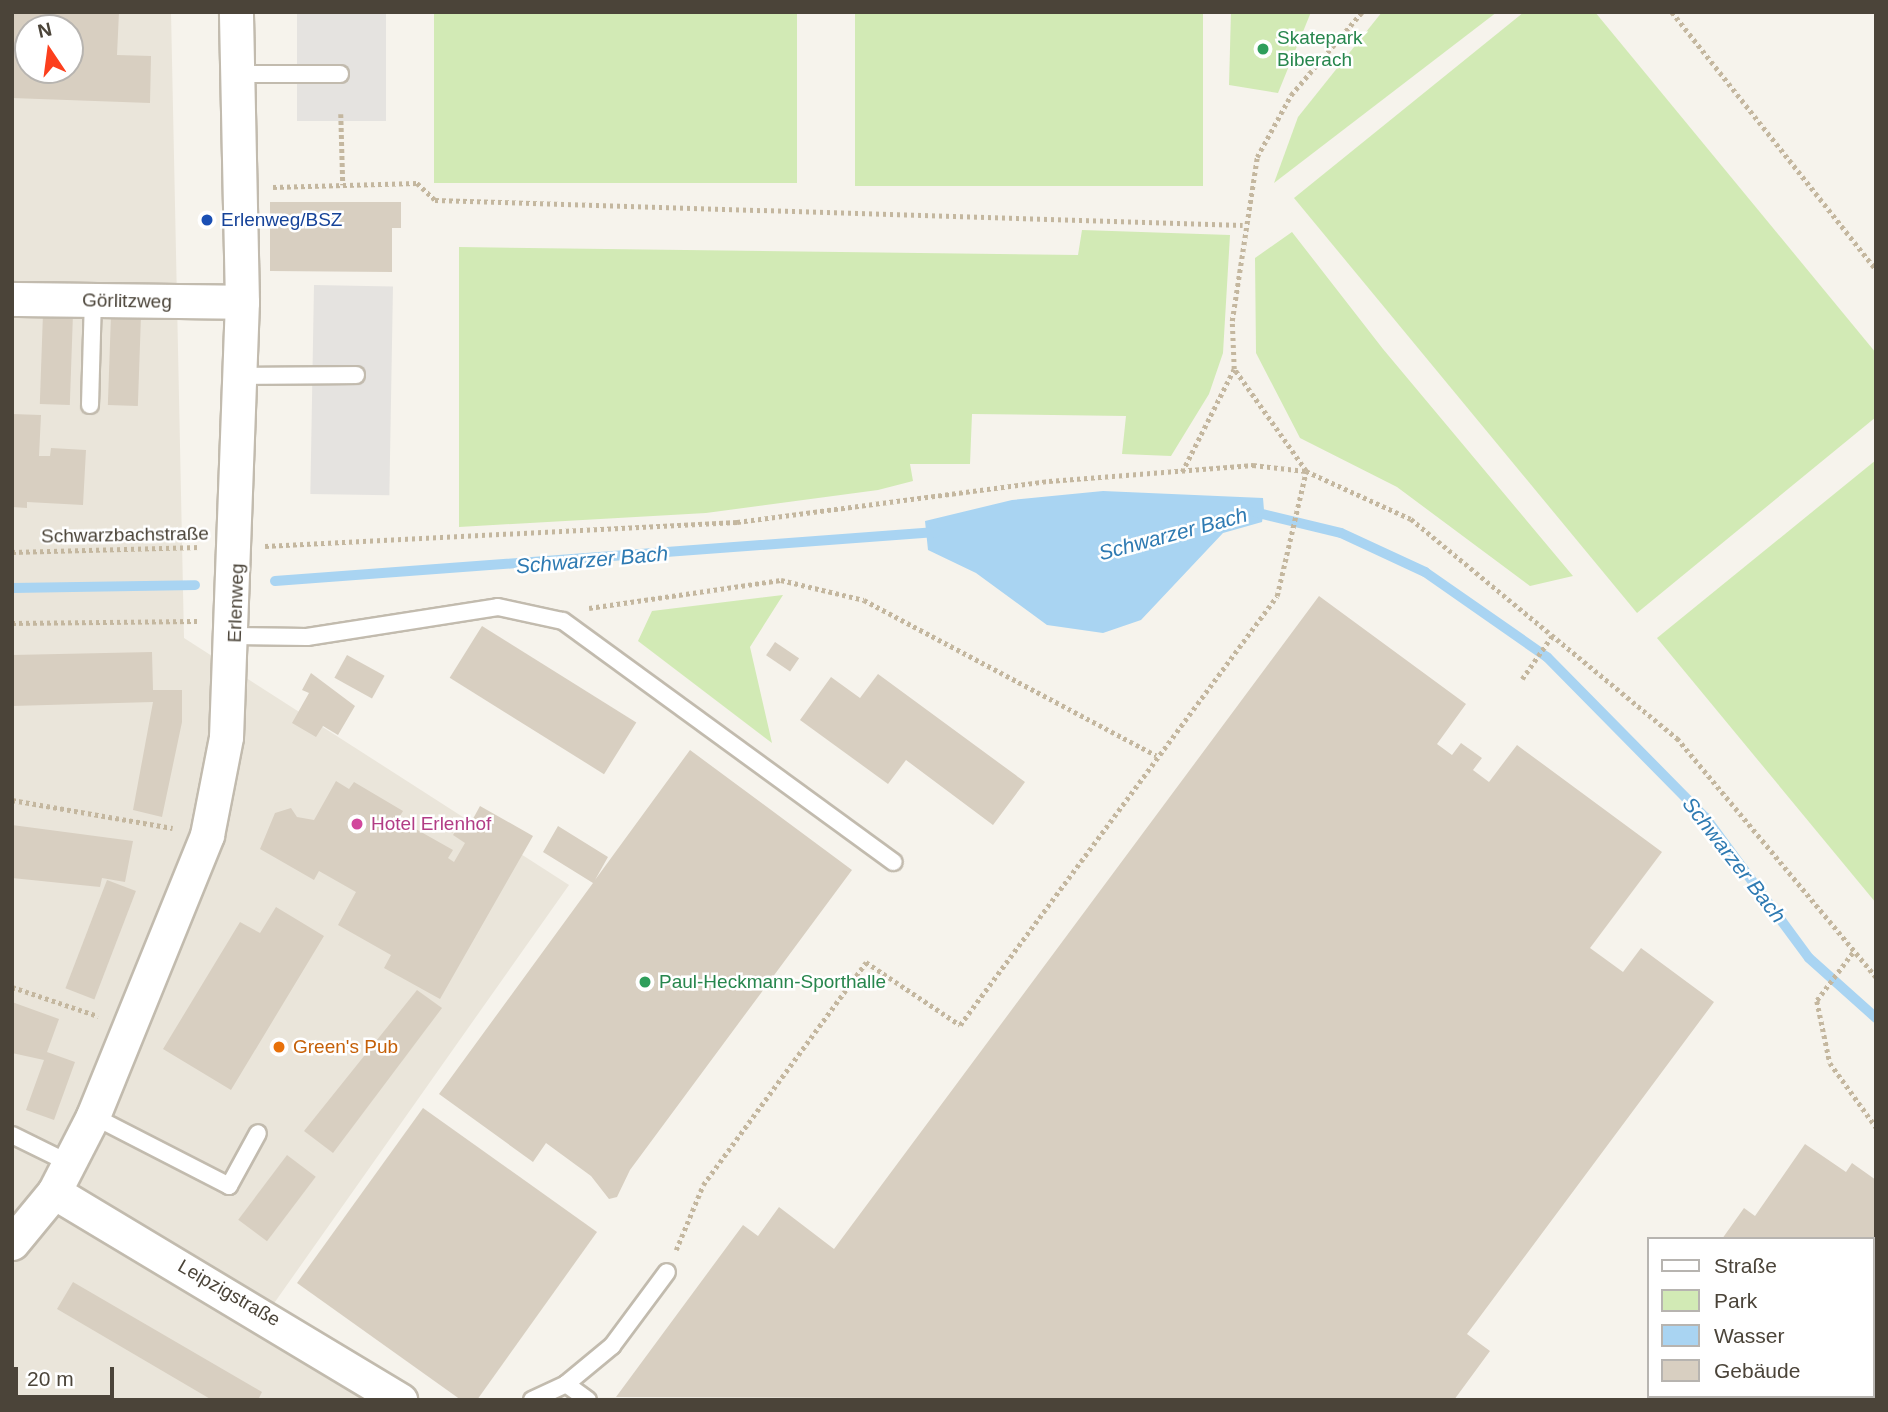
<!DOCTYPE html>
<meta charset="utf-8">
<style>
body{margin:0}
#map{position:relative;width:1888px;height:1412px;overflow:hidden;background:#f6f3ec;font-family:Helvetica,sans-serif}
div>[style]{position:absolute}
.residential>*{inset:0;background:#eae5da}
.green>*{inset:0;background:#d2eab5;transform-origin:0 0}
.parking>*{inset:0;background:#e5e3e0;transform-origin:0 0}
.water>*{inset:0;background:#a9d4f2}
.stream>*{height:10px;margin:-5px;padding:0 5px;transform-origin:5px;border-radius:5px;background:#a9d4f2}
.building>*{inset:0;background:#d8cfc1;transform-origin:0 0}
.path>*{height:4.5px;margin-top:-2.25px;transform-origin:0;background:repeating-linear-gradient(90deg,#c4b79f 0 3.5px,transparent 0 7px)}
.roads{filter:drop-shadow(2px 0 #c2bbae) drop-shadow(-2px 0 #c2bbae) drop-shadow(0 2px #c2bbae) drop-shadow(0 -2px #c2bbae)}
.service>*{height:16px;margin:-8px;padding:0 8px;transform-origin:8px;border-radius:8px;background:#fff}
.minor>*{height:33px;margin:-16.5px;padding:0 16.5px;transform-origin:16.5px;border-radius:16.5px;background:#fff}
.dots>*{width:19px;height:19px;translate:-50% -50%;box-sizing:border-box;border:4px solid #fff;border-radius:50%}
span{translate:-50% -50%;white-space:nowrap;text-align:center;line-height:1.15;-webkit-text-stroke:5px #fff;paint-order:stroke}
.leisure-label{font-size:19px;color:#27864d}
.left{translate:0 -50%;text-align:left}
.transit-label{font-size:19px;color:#164399}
.street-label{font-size:19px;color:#4b4439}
.hotel-label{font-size:19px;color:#b23c85}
.food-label{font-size:19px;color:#c56008}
.water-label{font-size:21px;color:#2e7ab2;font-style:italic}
.frame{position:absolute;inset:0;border:14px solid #4b4439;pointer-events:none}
.legend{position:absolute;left:1647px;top:1237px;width:228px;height:161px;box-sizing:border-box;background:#fff;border:2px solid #b7b4b0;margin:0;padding:9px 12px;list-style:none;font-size:21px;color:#4b4439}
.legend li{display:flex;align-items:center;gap:14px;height:35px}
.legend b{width:35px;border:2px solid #b7b4b0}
.north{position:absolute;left:14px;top:14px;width:70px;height:70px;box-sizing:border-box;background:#fff;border:2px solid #b7b4b0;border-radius:50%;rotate:347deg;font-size:19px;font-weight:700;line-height:28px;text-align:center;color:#4b4439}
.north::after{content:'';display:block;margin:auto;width:24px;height:32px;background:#fc3f1d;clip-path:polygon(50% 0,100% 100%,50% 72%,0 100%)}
.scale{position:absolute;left:14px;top:1367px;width:100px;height:32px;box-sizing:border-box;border:4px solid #4b4439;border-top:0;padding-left:9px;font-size:21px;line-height:24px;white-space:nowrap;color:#4b4439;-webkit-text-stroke:5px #fff;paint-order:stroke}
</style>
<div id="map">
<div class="residential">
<i style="clip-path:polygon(evenodd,12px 12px,171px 12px,184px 638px,569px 885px,258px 1326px,368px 1400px,12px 1400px,12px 12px,28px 28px,70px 28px,70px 70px,28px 70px,28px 28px)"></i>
</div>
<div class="green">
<i style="left:434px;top:12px;width:363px;height:171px"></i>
<i style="left:855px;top:12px;width:348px;height:174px"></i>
<i style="clip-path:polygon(1231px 12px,1311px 12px,1278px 93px,1229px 85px)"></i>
<i style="clip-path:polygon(1382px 12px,1497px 12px,1274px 183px,1298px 117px)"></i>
<i style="clip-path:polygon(1524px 12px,1595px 12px,1876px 353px,1876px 417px,1637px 613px,1294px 198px)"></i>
<i style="clip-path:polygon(1082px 230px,1230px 235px,1223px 353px,1209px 394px,1171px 456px,1122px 454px,1126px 416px,972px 414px,970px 464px,910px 464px,913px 481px,878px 490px,706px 513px,459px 527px,459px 247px,1078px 255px)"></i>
<i style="clip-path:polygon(1292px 232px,1383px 349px,1573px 576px,1530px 586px,1397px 487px,1300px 438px,1256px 353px,1255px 258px)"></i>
<i style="clip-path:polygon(1876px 460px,1876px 903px,1657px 638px)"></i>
<i style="clip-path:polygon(783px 595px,750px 647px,772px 743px,638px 641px,652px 611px)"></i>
</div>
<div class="parking">
<i style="left:297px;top:12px;width:89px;height:109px"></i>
<i style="left:314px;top:285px;width:79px;height:209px;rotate:1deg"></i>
</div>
<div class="water">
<i style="clip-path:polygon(1103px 491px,1263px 498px,1264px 510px,1262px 522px,1223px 533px,1141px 620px,1103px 633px,1047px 625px,976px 573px,928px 550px,925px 521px,1012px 500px)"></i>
</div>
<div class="stream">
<i style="left:1254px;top:512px;width:89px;rotate:13.6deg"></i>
<i style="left:1341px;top:533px;width:93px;rotate:24.9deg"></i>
<i style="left:1425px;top:572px;width:149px;rotate:34.9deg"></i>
<i style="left:1547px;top:657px;width:225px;rotate:45.4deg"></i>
<i style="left:1705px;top:817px;width:175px;rotate:53.6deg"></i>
<i style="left:1809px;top:958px;width:90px;rotate:41.8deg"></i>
<i style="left:275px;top:581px;width:663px;rotate:-4.24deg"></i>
<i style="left:12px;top:588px;width:183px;rotate:-0.9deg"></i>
</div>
<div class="building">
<i style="clip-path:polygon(evenodd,12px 12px,119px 12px,117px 55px,151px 56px,150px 103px,12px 98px,12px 12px,28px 28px,70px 28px,70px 70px,28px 70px,28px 28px)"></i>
<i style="clip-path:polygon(270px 202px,401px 202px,401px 228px,392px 228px,392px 272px,270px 271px)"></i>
<i style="left:43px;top:313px;width:30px;height:91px;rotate:2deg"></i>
<i style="left:111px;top:315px;width:30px;height:90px;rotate:2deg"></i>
<i style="clip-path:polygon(12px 414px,41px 415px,39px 456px,50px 456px,51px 448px,86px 450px,83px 505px,27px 502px,27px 508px,12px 507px)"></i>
<i style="clip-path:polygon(1319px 596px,1466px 704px,1437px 744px,1452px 755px,1461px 743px,1482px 758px,1473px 770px,1489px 782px,1517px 745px,1662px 852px,1590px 948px,1623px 972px,1641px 948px,1714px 1002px,1467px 1334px,1490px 1351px,1454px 1400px,616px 1397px,743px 1225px,758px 1236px,779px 1207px,834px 1249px)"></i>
<i style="left:482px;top:626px;width:182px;height:61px;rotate:32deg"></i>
<i style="left:775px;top:642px;width:29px;height:16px;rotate:34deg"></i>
<i style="clip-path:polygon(152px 652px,153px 690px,182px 690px,182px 722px,162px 817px,133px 810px,153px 702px,12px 706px,12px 655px)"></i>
<i style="left:347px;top:655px;width:43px;height:26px;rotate:29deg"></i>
<i style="clip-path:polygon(311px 673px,355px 706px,338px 735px,323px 726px,316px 737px,292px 723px,309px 693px,302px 690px)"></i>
<i style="clip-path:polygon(878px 674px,1025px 782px,993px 825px,906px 760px,888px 784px,800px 720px,831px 677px,860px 698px)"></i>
<i style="clip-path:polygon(690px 750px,852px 870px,630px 1170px,617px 1197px,609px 1199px,591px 1176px,546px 1143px,533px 1162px,439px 1094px,593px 883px,543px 852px,558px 826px,608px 857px,595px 880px)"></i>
<i style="clip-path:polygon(336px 781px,349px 789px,354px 782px,403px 811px,398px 819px,453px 850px,448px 858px,454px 862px,465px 843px,453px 835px,461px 822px,469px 826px,480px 806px,533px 836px,440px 999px,384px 968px,391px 955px,338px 925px,356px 892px,319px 871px,314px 880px,260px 849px,275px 813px,291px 808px,297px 817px,314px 820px)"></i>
<i style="clip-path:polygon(12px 825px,133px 841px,125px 882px,102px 878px,100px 887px,12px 878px)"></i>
<i style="left:107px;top:880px;width:31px;height:116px;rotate:21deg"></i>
<i style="clip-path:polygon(276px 907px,324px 936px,231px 1090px,163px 1049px,240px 922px,260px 933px)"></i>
<i style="clip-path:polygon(417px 990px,442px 1008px,333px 1153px,304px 1131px)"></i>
<i style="clip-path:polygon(12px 1002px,59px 1019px,47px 1052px,75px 1062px,54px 1120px,26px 1110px,44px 1060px,12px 1053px)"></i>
<i style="clip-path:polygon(423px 1108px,597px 1232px,477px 1400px,461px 1400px,297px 1283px)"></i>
<i style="clip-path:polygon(1805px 1144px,1846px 1172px,1852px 1163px,1876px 1180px,1876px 1368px,1872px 1239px,1722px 1239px,1744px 1208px,1755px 1216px)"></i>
<i style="left:287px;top:1155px;width:36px;height:81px;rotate:37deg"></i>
<i style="clip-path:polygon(73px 1282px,262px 1392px,258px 1400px,212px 1400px,57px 1309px)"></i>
</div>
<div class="path">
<i style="left:1672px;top:12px;width:328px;rotate:51.6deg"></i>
<i style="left:341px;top:114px;width:71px;rotate:88.4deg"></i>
<i style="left:273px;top:187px;width:144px;rotate:-1.6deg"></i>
<i style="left:417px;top:183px;width:25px;rotate:43deg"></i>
<i style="left:435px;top:200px;width:808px;rotate:1.77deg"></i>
<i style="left:1182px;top:472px;width:115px;rotate:-63.2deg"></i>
<i style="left:1234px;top:369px;width:48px;rotate:-92.4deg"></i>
<i style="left:1232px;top:321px;width:166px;rotate:-81.3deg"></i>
<i style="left:1257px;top:157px;width:71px;rotate:-61.3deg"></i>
<i style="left:1291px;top:95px;width:109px;rotate:-49.5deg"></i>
<i style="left:265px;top:546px;width:473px;rotate:-2.9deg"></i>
<i style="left:737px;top:522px;width:315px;rotate:-7.5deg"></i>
<i style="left:1049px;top:481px;width:205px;rotate:-4.5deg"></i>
<i style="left:1253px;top:465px;width:53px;rotate:6.5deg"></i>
<i style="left:1306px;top:471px;width:115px;rotate:24.6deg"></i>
<i style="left:1411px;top:519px;width:345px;rotate:39.5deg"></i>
<i style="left:1677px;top:738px;width:311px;rotate:50.2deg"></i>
<i style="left:12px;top:552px;width:188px;rotate:-1.5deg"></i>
<i style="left:589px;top:608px;width:194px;rotate:-8.3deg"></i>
<i style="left:781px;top:580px;width:85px;rotate:13.5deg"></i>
<i style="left:864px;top:600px;width:331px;rotate:28deg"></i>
<i style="left:12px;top:623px;width:185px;rotate:-0.6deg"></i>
<i style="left:1522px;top:679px;width:52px;rotate:-55.1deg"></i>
<i style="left:12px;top:800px;width:163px;rotate:9.9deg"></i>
<i style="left:1853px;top:953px;width:60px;rotate:126.9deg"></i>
<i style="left:1817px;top:1001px;width:63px;rotate:78.2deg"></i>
<i style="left:1830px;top:1063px;width:79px;rotate:54.3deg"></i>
<i style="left:12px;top:987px;width:91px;rotate:18.6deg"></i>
<i style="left:676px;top:1250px;width:70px;rotate:-67.4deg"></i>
<i style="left:703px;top:1185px;width:276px;rotate:-53.8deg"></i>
<i style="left:866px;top:962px;width:113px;rotate:33.8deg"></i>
<i style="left:960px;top:1025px;width:533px;rotate:-53.54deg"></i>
<i style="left:1277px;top:596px;width:128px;rotate:-76.9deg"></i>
<i style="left:1306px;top:471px;width:125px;rotate:-125.2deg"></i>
</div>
<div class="roads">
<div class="service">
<i style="left:238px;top:74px;width:102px"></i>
<i style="left:240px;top:376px;width:116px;rotate:-0.5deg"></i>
<i style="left:90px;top:405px;width:105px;rotate:-88.4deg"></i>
<i style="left:234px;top:636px;width:73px;rotate:0.8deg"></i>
<i style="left:307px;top:637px;width:193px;rotate:-8.9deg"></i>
<i style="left:498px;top:607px;width:66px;rotate:12.2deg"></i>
<i style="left:563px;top:621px;width:409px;rotate:36.1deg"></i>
<i style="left:93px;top:1116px;width:153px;rotate:27.2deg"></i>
<i style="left:229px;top:1186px;width:60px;rotate:-61.3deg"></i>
<i style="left:12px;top:1135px;width:66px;rotate:26.2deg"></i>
<i style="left:566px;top:1384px;width:27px;rotate:36deg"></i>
<i style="left:532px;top:1400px;width:38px;rotate:-25deg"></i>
<i style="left:566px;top:1384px;width:60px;rotate:-39.6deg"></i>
<i style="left:612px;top:1346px;width:92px;rotate:-53.4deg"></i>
</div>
<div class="minor">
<i style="left:12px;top:299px;width:230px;rotate:0.7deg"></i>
<i style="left:54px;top:1192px;width:404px;rotate:31deg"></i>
<i style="left:12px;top:1243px;width:66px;rotate:-50.5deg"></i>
<i style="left:54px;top:1192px;width:85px;rotate:-62.8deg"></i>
<i style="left:93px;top:1116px;width:303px;rotate:-67.9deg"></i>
<i style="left:207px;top:835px;width:100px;rotate:-79deg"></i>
<i style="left:226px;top:737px;width:435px;rotate:-87.9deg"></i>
<i style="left:242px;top:302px;width:290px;rotate:-91.2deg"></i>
</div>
</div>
<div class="dots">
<i style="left:1263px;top:49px;background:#2e9e5b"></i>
<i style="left:207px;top:220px;background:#1a4fb4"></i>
<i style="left:357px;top:824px;background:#d1479c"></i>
<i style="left:645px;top:982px;background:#2e9e5b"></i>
<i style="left:279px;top:1047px;background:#e8710a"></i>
</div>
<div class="leisure-label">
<span class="left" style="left:1277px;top:49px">Skatepark<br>Biberach</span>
<span class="left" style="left:659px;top:982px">Paul-Heckmann-Sporthalle</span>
</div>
<div class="transit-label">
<span class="left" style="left:221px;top:220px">Erlenweg/BSZ</span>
</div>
<div class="street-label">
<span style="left:127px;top:301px;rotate:1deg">Görlitzweg</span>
<span style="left:125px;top:535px;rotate:-1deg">Schwarzbachstraße</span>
<span style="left:236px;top:603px;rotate:-88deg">Erlenweg</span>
<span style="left:229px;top:1293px;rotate:30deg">Leipzigstraße</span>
</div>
<div class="hotel-label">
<span class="left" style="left:371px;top:824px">Hotel Erlenhof</span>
</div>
<div class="food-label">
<span class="left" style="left:293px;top:1047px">Green's Pub</span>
</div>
<div class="water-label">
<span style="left:1173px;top:534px;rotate:-15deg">Schwarzer Bach</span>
<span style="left:592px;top:560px;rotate:-5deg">Schwarzer Bach</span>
<span style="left:1734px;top:860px;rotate:52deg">Schwarzer Bach</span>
</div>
<div class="frame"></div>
<ul class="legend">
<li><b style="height:9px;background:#fff"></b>Straße</li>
<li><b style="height:19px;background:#d2eab5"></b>Park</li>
<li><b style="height:19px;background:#a9d4f2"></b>Wasser</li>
<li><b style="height:19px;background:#d8cfc1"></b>Gebäude</li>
</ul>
<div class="north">N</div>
<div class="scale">20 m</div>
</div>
